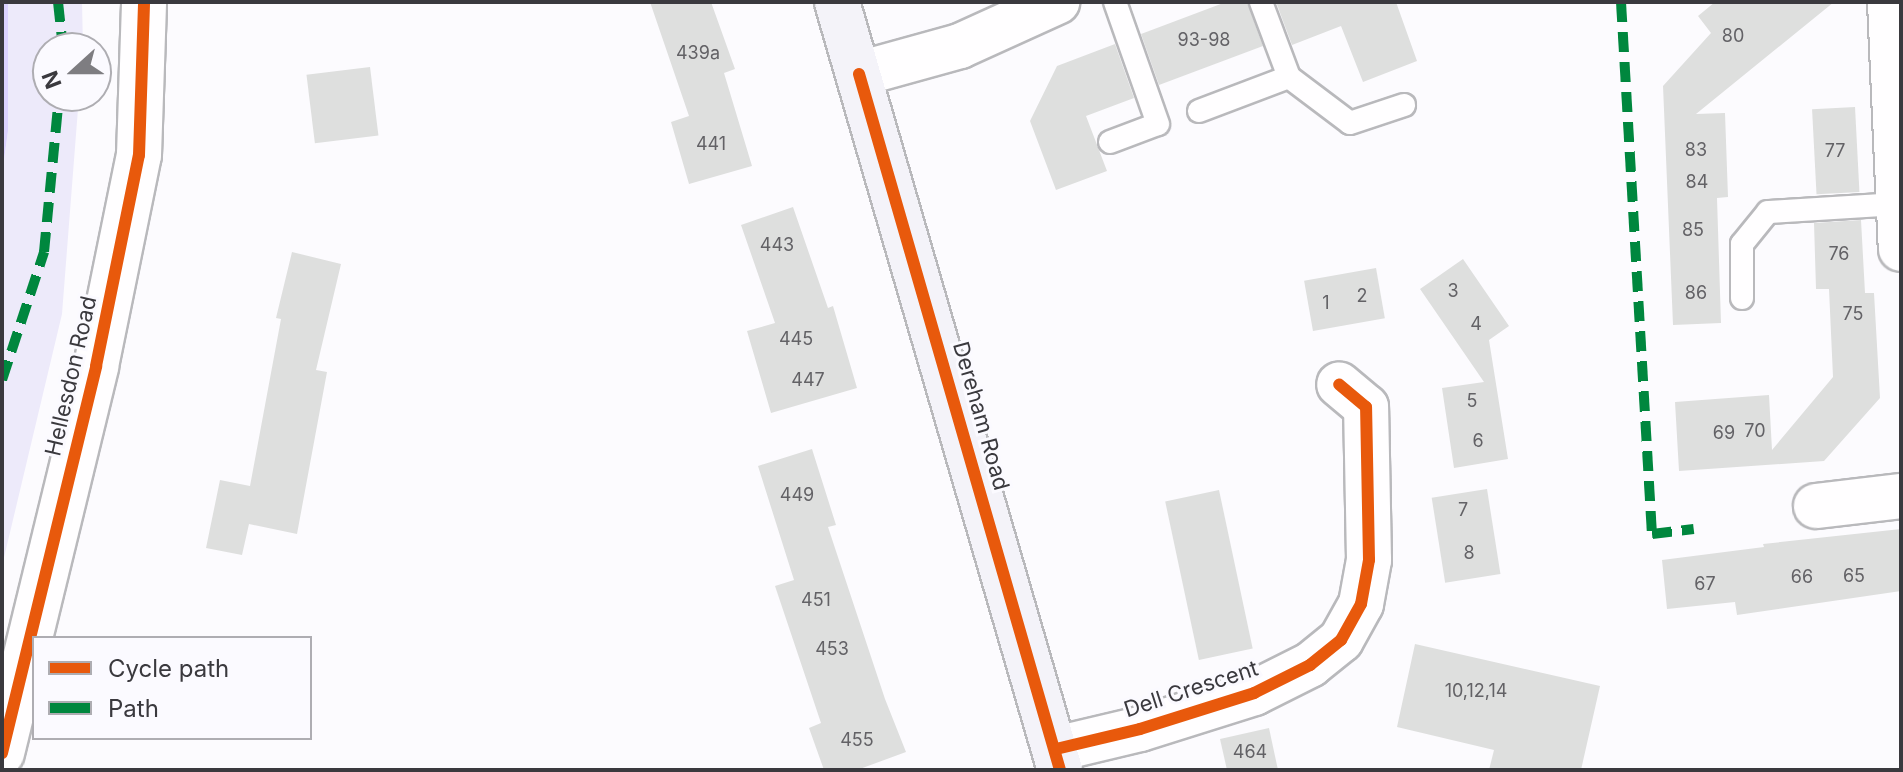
<!DOCTYPE html>
<style>
body{margin:0}
#map{position:relative;width:1903px;height:772px;overflow:hidden;background:#fcfbfe;font-family:Inter,sans-serif}
div>[style]{position:absolute}
.green>*{inset:0;background:#edeafa}
.water>*{inset:0;background:#dbd2ff}
.building>*{inset:0;background:#dedfde;transform-origin:0 0}
.roads{filter:drop-shadow(2px 0 #b9b9bc) drop-shadow(-2px 0 #b9b9bc) drop-shadow(0 2px #b9b9bc) drop-shadow(0 -2px #b9b9bc)}
.lane>*{height:22px;margin:-11px;padding:0 11px;transform-origin:11px;border-radius:11px;background:#fffeff}
.street>*{height:44px;margin:-22px;padding:0 22px;transform-origin:22px;border-radius:22px;background:#fffeff}
.highway>*{height:44px;margin:-22px;padding:0 22px;transform-origin:22px;border-radius:22px;background:#f4f3f9}
.quiet>*{height:10px;margin-top:-5px;transform-origin:0;background:repeating-linear-gradient(90deg,#00873e 0 20px,transparent 0 30px)}
.cycleway>*{height:12px;margin:-6px;padding:0 6px;transform-origin:6px;border-radius:6px;background:#e8590c}
span{translate:-50% -50%;white-space:nowrap;text-align:center;line-height:1.15;-webkit-text-stroke:6px #fbfaff;paint-order:stroke}
.number-label{font-size:18px;color:#636266}
.number-label span{-webkit-text-stroke-width:0}
.street-label{font-size:22px;color:#3a393e}
.frame{position:absolute;inset:0;border:4px solid #3a393e;pointer-events:none}
.legend{position:absolute;left:32px;top:636px;width:280px;height:104px;box-sizing:border-box;background:#fbfaff;border:2px solid #aeadb2;margin:0;padding:10px 14px;list-style:none;font-size:24px;color:#3a393e}
.legend li{display:flex;align-items:center;gap:16px;height:40px}
.legend b{width:40px;border:2px solid #aeadb2}
.north{position:absolute;left:32px;top:32px;width:80px;height:80px;box-sizing:border-box;background:#fbfaff;border:2px solid #aeadb2;border-radius:50%;rotate:249deg;font-size:22px;font-weight:700;line-height:32px;text-align:center;color:#3a393e}
.north::after{content:'';display:block;margin:auto;width:28px;height:36px;background:#7e7d81;clip-path:polygon(50% 0,100% 100%,50% 72%,0 100%)}
</style>
<div id="map">
<div class="green">
<i style="clip-path:polygon(8px 2px,82px 2px,83px 48px,48px 48px,48px 96px,79px 96px,62px 314px,2px 566px,2px 174px,8px 131px)"></i>
</div>
<div class="water">
<i style="clip-path:polygon(2px 2px,8px 2px,8px 131px,2px 174px)"></i>
</div>
<div class="building">
<i style="clip-path:polygon(650px 2px,711px 2px,735px 69px,724px 73px,752px 166px,689px 184px,671px 122px,689px 116px)"></i>
<i style="clip-path:polygon(1226px 2px,1247px 2px,1263px 46px,1159px 85px,1141px 34px)"></i>
<i style="clip-path:polygon(1276px 2px,1396px 2px,1417px 61px,1363px 82px,1341px 26px,1292px 45px)"></i>
<i style="clip-path:polygon(1715px 2px,1834px 2px,1696px 114px,1725px 113px,1728px 197px,1717px 198px,1721px 323px,1673px 325px,1663px 86px,1711px 33px,1698px 16px)"></i>
<i style="clip-path:polygon(1115px 44px,1134px 98px,1086px 116px,1107px 171px,1056px 190px,1030px 121px,1057px 66px)"></i>
<i style="left:370px;top:67px;width:69px;height:64px;rotate:83deg"></i>
<i style="left:1855px;top:107px;width:85px;height:43px;rotate:87deg"></i>
<i style="clip-path:polygon(793px 207px,828px 308px,833px 306px,857px 388px,771px 413px,747px 331px,775px 323px,741px 225px)"></i>
<i style="clip-path:polygon(1861px 220px,1865px 293px,1874px 293px,1880px 398px,1824px 461px,1679px 471px,1675px 402px,1769px 395px,1772px 450px,1833px 377px,1829px 289px,1816px 289px,1814px 223px)"></i>
<i style="clip-path:polygon(292px 252px,341px 264px,316px 370px,327px 372px,297px 534px,249px 524px,242px 555px,206px 548px,220px 480px,250px 486px,281px 319px,276px 318px)"></i>
<i style="clip-path:polygon(1463px 259px,1509px 326px,1489px 340px,1508px 459px,1454px 468px,1442px 388px,1484px 382px,1420px 289px)"></i>
<i style="left:1376px;top:268px;width:51px;height:73px;rotate:80deg"></i>
<i style="clip-path:polygon(812px 449px,836px 525px,828px 527px,885px 699px,906px 752px,857px 770px,824px 770px,809px 728px,821px 723px,775px 586px,794px 580px,758px 466px)"></i>
<i style="left:1487px;top:489px;width:86px;height:56px;rotate:81deg"></i>
<i style="left:1219px;top:490px;width:162px;height:55px;rotate:78deg"></i>
<i style="clip-path:polygon(1901px 529px,1901px 591px,1737px 615px,1735px 602px,1667px 609px,1662px 560px,1764px 547px,1763px 544px)"></i>
<i style="clip-path:polygon(1415px 644px,1600px 686px,1581px 770px,1489px 770px,1494px 750px,1397px 727px)"></i>
<i style="clip-path:polygon(1269px 728px,1278px 770px,1227px 770px,1220px 739px)"></i>
</div>
<div class="roads">
<div class="lane">
<i style="left:1289px;top:77px;width:76px;rotate:37deg"></i>
<i style="left:1350px;top:123px;width:57px;rotate:-18.4deg"></i>
<i style="left:1199px;top:111px;width:96px;rotate:-20.7deg"></i>
<i style="left:1289px;top:77px;width:80px;rotate:-110.5deg"></i>
<i style="left:1110px;top:142px;width:51px;rotate:-20.6deg"></i>
<i style="left:1158px;top:124px;width:129px;rotate:-109.4deg"></i>
<i style="left:1742px;top:298px;width:54px;rotate:-90deg"></i>
<i style="left:1742px;top:244px;width:41px;rotate:-50.9deg"></i>
<i style="left:1768px;top:212px;width:131px;rotate:-3.5deg"></i>
</div>
<div class="street">
<i style="left:1890px;top:2px;width:247px;rotate:87.5deg"></i>
<i style="left:859px;top:74px;width:105px;rotate:-15.5deg"></i>
<i style="left:960px;top:46px;width:107px;rotate:-24.4deg"></i>
<i style="left:1816px;top:506px;width:86px;rotate:-6.7deg"></i>
<i style="left:1056px;top:749px;width:86px;rotate:-13.4deg"></i>
<i style="left:1140px;top:729px;width:120px;rotate:-17.5deg"></i>
<i style="left:1254px;top:693px;width:63px;rotate:-26.6deg"></i>
<i style="left:1310px;top:665px;width:40px;rotate:-39deg"></i>
<i style="left:1341px;top:640px;width:41px;rotate:-60.9deg"></i>
<i style="left:1361px;top:604px;width:45px;rotate:-79.7deg"></i>
<i style="left:1369px;top:560px;width:153px;rotate:-91.1deg"></i>
<i style="left:1366px;top:407px;width:35px;rotate:-140deg"></i>
<i style="left:2px;top:753px;width:398px;rotate:-76.3deg"></i>
<i style="left:96px;top:366px;width:215px;rotate:-78.5deg"></i>
<i style="left:139px;top:155px;width:153px;rotate:-88.1deg"></i>
</div>
<div class="highway">
<i style="left:837px;top:2px;width:800px;rotate:73.81deg"></i>
</div>
</div>
<div class="quiet">
<i style="left:58px;top:2px;width:46px;rotate:83.8deg"></i>
<i style="left:1621px;top:2px;width:533px;rotate:86.67deg"></i>
<i style="left:1652px;top:534px;width:42px;rotate:-6.8deg"></i>
<i style="left:2px;top:380px;width:135px;rotate:-71.8deg"></i>
<i style="left:44px;top:252px;width:157px;rotate:-84.5deg"></i>
</div>
<div class="cycleway">
<i style="left:859px;top:74px;width:724px;rotate:73.89deg"></i>
<i style="left:1056px;top:749px;width:86px;rotate:-13.4deg"></i>
<i style="left:1140px;top:729px;width:120px;rotate:-17.5deg"></i>
<i style="left:1254px;top:693px;width:63px;rotate:-26.6deg"></i>
<i style="left:1310px;top:665px;width:40px;rotate:-39deg"></i>
<i style="left:1341px;top:640px;width:41px;rotate:-60.9deg"></i>
<i style="left:1361px;top:604px;width:45px;rotate:-79.7deg"></i>
<i style="left:1369px;top:560px;width:153px;rotate:-91.1deg"></i>
<i style="left:1366px;top:407px;width:35px;rotate:-140deg"></i>
<i style="left:2px;top:753px;width:398px;rotate:-76.3deg"></i>
<i style="left:96px;top:366px;width:215px;rotate:-78.5deg"></i>
<i style="left:139px;top:155px;width:153px;rotate:-88.1deg"></i>
</div>
<div class="number-label">
<span style="left:1733px;top:36px">80</span>
<span style="left:1204px;top:40px">93-98</span>
<span style="left:698px;top:53px">439a</span>
<span style="left:711px;top:144px">441</span>
<span style="left:1696px;top:150px">83</span>
<span style="left:1835px;top:151px">77</span>
<span style="left:1697px;top:182px">84</span>
<span style="left:1693px;top:230px">85</span>
<span style="left:777px;top:245px">443</span>
<span style="left:1839px;top:254px">76</span>
<span style="left:1453px;top:291px">3</span>
<span style="left:1696px;top:293px">86</span>
<span style="left:1362px;top:296px">2</span>
<span style="left:1326px;top:303px">1</span>
<span style="left:1853px;top:314px">75</span>
<span style="left:1476px;top:324px">4</span>
<span style="left:796px;top:339px">445</span>
<span style="left:808px;top:380px">447</span>
<span style="left:1472px;top:401px">5</span>
<span style="left:1755px;top:431px">70</span>
<span style="left:1724px;top:433px">69</span>
<span style="left:1478px;top:441px">6</span>
<span style="left:797px;top:495px">449</span>
<span style="left:1463px;top:510px">7</span>
<span style="left:1469px;top:553px">8</span>
<span style="left:1854px;top:576px">65</span>
<span style="left:1802px;top:577px">66</span>
<span style="left:1705px;top:584px">67</span>
<span style="left:816px;top:600px">451</span>
<span style="left:832px;top:649px">453</span>
<span style="left:1476px;top:691px">10,12,14</span>
<span style="left:857px;top:740px">455</span>
<span style="left:1250px;top:752px">464</span>
</div>
<div class="street-label">
<span style="left:71px;top:376px;rotate:-77deg">Hellesdon Road</span>
<span style="left:981px;top:416px;rotate:74deg">Dereham Road</span>
<span style="left:1191px;top:689px;rotate:-18deg">Dell Crescent</span>
</div>
<div class="frame"></div>
<ul class="legend">
<li><b style="height:10px;background:#e8590c"></b>Cycle path</li>
<li><b style="height:10px;background:#00873e"></b>Path</li>
</ul>
<div class="north">N</div>
</div>
